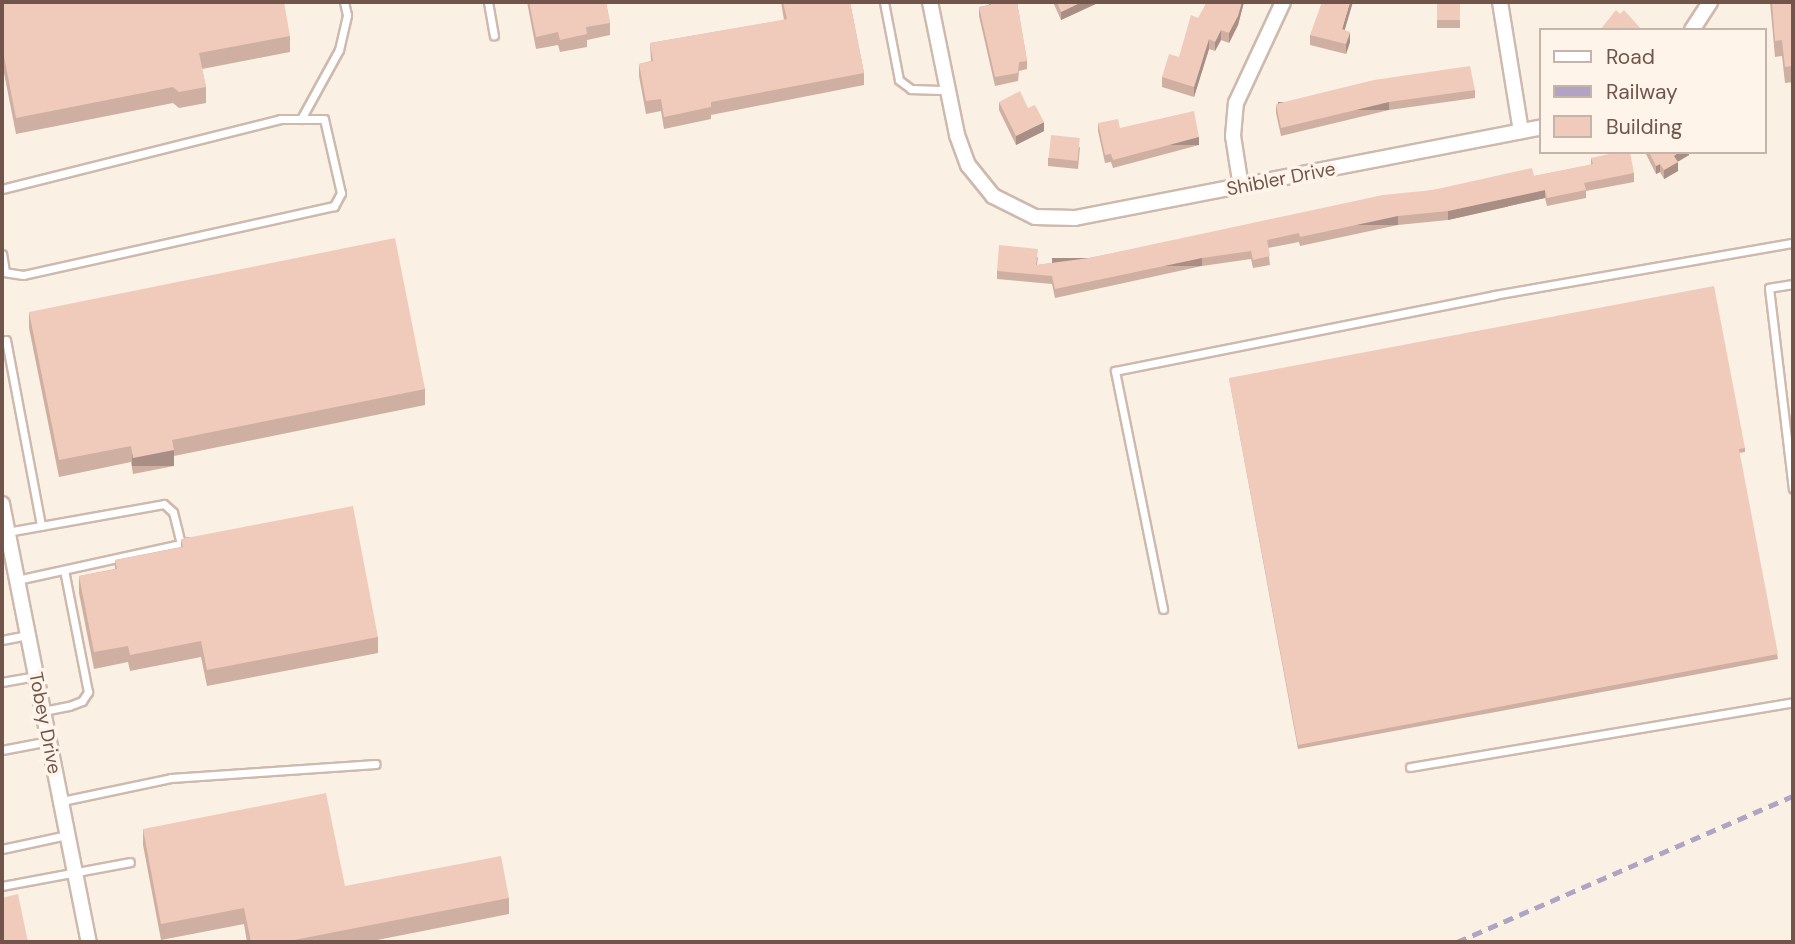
<!DOCTYPE html>
<style>
body{margin:0}
#map{position:relative;width:1795px;height:944px;overflow:hidden;background:#fbf0e4;font-family:"DM Sans",sans-serif}
div>[style]{position:absolute}
.roads{filter:drop-shadow(2px 0 #ceb9ae) drop-shadow(-2px 0 #ceb9ae) drop-shadow(0 2px #ceb9ae) drop-shadow(0 -2px #ceb9ae)}
.lane>*{height:7px;margin:-3.5px;padding:0 3.5px;transform-origin:3.5px;border-radius:3.5px;background:#fff}
.street>*{height:14px;margin:-7px;padding:0 7px;transform-origin:7px;border-radius:7px;background:#fff}
.rail>*{height:5px;margin-top:-2.5px;transform-origin:0;background:repeating-linear-gradient(90deg,#b1a3c4 0 10px,transparent 0 17px)}
.wall>*{inset:0;background:#ceafa2;transform-origin:0 0}
.shaded-wall>*{inset:0;background:#a88e84;transform-origin:0 0}
.building>*{inset:0;background:#f0cbbc;transform-origin:0 0}
span{translate:-50% -50%;white-space:nowrap;text-align:center;line-height:1.15;-webkit-text-stroke:7px #fef4ea;paint-order:stroke}
.street-label{font-size:19px;color:#72554a}
.frame{position:absolute;inset:0;border:4px solid #72554a;pointer-events:none}
.legend{position:absolute;left:1539px;top:28px;width:228px;height:126px;box-sizing:border-box;background:#fef4ea;border:2px solid #c6b4aa;margin:0;padding:9px 12px;list-style:none;font-size:21px;color:#72554a}
.legend li{display:flex;align-items:center;gap:14px;height:35px}
.legend b{width:35px;border:2px solid #c6b4aa}
</style>
<div id="map">
<div class="roads">
<div class="lane">
<i style="left:488px;top:2px;width:34px;rotate:80deg"></i>
<i style="left:884px;top:2px;width:79px;rotate:79.1deg"></i>
<i style="left:899px;top:80px;width:15px;rotate:37deg"></i>
<i style="left:911px;top:89px;width:36px;rotate:2deg"></i>
<i style="left:301px;top:119px;width:79px;rotate:-61.2deg"></i>
<i style="left:339px;top:50px;width:36px;rotate:-77deg"></i>
<i style="left:347px;top:15px;width:13px;rotate:-103deg"></i>
<i style="left:2px;top:189px;width:287px;rotate:-14.1deg"></i>
<i style="left:280px;top:119px;width:44px"></i>
<i style="left:324px;top:119px;width:76px;rotate:77.1deg"></i>
<i style="left:341px;top:193px;width:15px;rotate:118deg"></i>
<i style="left:334px;top:206px;width:319px;rotate:167.5deg"></i>
<i style="left:23px;top:275px;width:18px;rotate:-171deg"></i>
<i style="left:5px;top:272px;width:18px;rotate:-99deg"></i>
<i style="left:1793px;top:284px;width:24px;rotate:171deg"></i>
<i style="left:1769px;top:288px;width:202px;rotate:83.2deg"></i>
<i style="left:6px;top:340px;width:189px;rotate:79.3deg"></i>
<i style="left:7px;top:532px;width:159px;rotate:-10.1deg"></i>
<i style="left:164px;top:504px;width:12px;rotate:42deg"></i>
<i style="left:173px;top:512px;width:33px;rotate:76deg"></i>
<i style="left:17px;top:580px;width:177px;rotate:-12.4deg"></i>
<i style="left:1163px;top:609px;width:243px;rotate:-101.4deg"></i>
<i style="left:1115px;top:371px;width:387px;rotate:-11.3deg"></i>
<i style="left:1494px;top:295px;width:303px;rotate:-9.9deg"></i>
<i style="left:2px;top:640px;width:26px;rotate:-11deg"></i>
<i style="left:2px;top:682px;width:35px;rotate:-10deg"></i>
<i style="left:43px;top:711px;width:26px;rotate:-11deg"></i>
<i style="left:69px;top:706px;width:14px;rotate:-21deg"></i>
<i style="left:82px;top:701px;width:11px;rotate:-56deg"></i>
<i style="left:88px;top:692px;width:124px;rotate:-101.1deg"></i>
<i style="left:2px;top:750px;width:48px;rotate:-10.8deg"></i>
<i style="left:1410px;top:767px;width:388px;rotate:-9.6deg"></i>
<i style="left:62px;top:801px;width:111px;rotate:-11.9deg"></i>
<i style="left:171px;top:778px;width:205px;rotate:-3.9deg"></i>
<i style="left:2px;top:849px;width:66px;rotate:-12.2deg"></i>
<i style="left:2px;top:886px;width:130px;rotate:-10.6deg"></i>
</div>
<div class="street">
<i style="left:930px;top:2px;width:136px;rotate:78.5deg"></i>
<i style="left:957px;top:135px;width:32px;rotate:70deg"></i>
<i style="left:968px;top:165px;width:40px;rotate:51deg"></i>
<i style="left:993px;top:196px;width:47px;rotate:26.6deg"></i>
<i style="left:1035px;top:217px;width:40px;rotate:1.4deg"></i>
<i style="left:1075px;top:218px;width:475px;rotate:-11deg"></i>
<i style="left:1500px;top:2px;width:131px;rotate:80.8deg"></i>
<i style="left:1692px;top:30px;width:33px;rotate:-57deg"></i>
<i style="left:1241px;top:187px;width:52px;rotate:-98.9deg"></i>
<i style="left:1233px;top:136px;width:33px;rotate:-85deg"></i>
<i style="left:1236px;top:103px;width:111px;rotate:-65deg"></i>
<i style="left:2px;top:504px;width:447px;rotate:78.8deg"></i>
</div>
</div>
<div class="rail">
<i style="left:1457px;top:942px;width:366px;rotate:-23.5deg"></i>
</div>
<div class="wall">
<i style="clip-path:polygon(2px 2px,290px 36px,290px 52px,202px 69px,206px 87px,206px 103px,179px 108px,173px 103px,16px 134px,2px 63px)"></i>
<i style="clip-path:polygon(527px 2px,606px 2px,610px 23px,610px 35px,587px 40px,587px 47px,560px 52px,558px 45px,536px 49px)"></i>
<i style="clip-path:polygon(781px 2px,850px 2px,864px 73px,864px 85px,711px 115px,711px 119px,664px 129px,661px 111px,646px 114px,639px 76px,639px 64px,651px 61px,650px 43px,784px 20px)"></i>
<i style="clip-path:polygon(989px 2px,1017px 2px,1027px 61px,1027px 69px,1019px 71px,1018px 81px,995px 86px,979px 16px,979px 7px,989px 5px)"></i>
<i style="clip-path:polygon(1053px 2px,1100px 2px,1061px 20px)"></i>
<i style="clip-path:polygon(1207px 2px,1244px 2px,1238px 25px,1229px 43px,1221px 40px,1215px 51px,1209px 49px,1194px 97px,1162px 87px,1162px 77px,1179px 57px)"></i>
<i style="left:1437px;top:2px;width:23px;height:26px"></i>
<i style="left:1545px;top:2px;width:23px;height:2px"></i>
<i style="clip-path:polygon(1770px 2px,1793px 2px,1793px 82px,1785px 83px,1782px 56px,1775px 57px)"></i>
<i style="clip-path:polygon(1345px 30px,1350px 42px,1346px 54px,1310px 45px,1310px 35px)"></i>
<i style="clip-path:polygon(1475px 90px,1475px 98px,1389px 110px,1281px 136px,1276px 113px,1276px 104px)"></i>
<i style="clip-path:polygon(999px 102px,1044px 131px,1016px 145px,999px 110px)"></i>
<i style="clip-path:polygon(1098px 123px,1120px 128px,1199px 145px,1113px 168px,1111px 162px,1105px 163px,1098px 131px)"></i>
<i style="clip-path:polygon(1080px 147px,1078px 169px,1048px 166px,1048px 158px)"></i>
<i style="clip-path:polygon(1645px 152px,1689px 152px,1689px 155px,1677px 162px,1678px 171px,1664px 179px,1660px 172px,1656px 174px)"></i>
<i style="clip-path:polygon(1591px 158px,1634px 173px,1634px 182px,1586px 191px,1586px 198px,1547px 206px,1545px 198px,1448px 220px,1398px 225px,1300px 246px,1299px 242px,1268px 248px,1270px 265px,1253px 268px,1251px 259px,1202px 266px,1055px 298px,1052px 284px,997px 279px,997px 271px,1038px 257px,1037px 265px,1089px 258px,1433px 190px,1534px 176px,1591px 165px)"></i>
<i style="clip-path:polygon(29px 312px,425px 389px,425px 405px,174px 456px,174px 466px,133px 474px,131px 462px,59px 477px,29px 328px)"></i>
<i style="clip-path:polygon(1229px 378px,1745px 448px,1745px 452px,1739px 453px,1778px 659px,1298px 749px)"></i>
<i style="clip-path:polygon(181px 539px,378px 637px,378px 653px,207px 686px,201px 657px,130px 671px,128px 662px,94px 669px,79px 593px,79px 576px,115px 569px,115px 560px,181px 547px)"></i>
<i style="clip-path:polygon(143px 829px,345px 886px,509px 898px,509px 914px,367px 942px,247px 942px,244px 924px,161px 940px,143px 845px)"></i>
</div>
<div class="shaded-wall">
<i style="clip-path:polygon(1082px 2px,1100px 2px,1061px 20px,1061px 12px)"></i>
<i style="clip-path:polygon(1242px 2px,1244px 2px,1238px 25px,1229px 43px,1229px 33px)"></i>
<i style="clip-path:polygon(1350px 2px,1353px 2px,1342px 39px,1342px 29px)"></i>
<i style="clip-path:polygon(1221px 30px,1221px 40px,1215px 51px,1215px 42px)"></i>
<i style="clip-path:polygon(1350px 32px,1350px 42px,1346px 54px,1346px 44px)"></i>
<i style="clip-path:polygon(1209px 39px,1209px 49px,1194px 97px,1194px 87px)"></i>
<i style="left:1389px;top:102px;width:8px;height:111px;rotate:90deg"></i>
<i style="clip-path:polygon(1044px 122px,1044px 131px,1016px 145px,1016px 136px)"></i>
<i style="left:1199px;top:137px;width:8px;height:89px;rotate:90deg"></i>
<i style="clip-path:polygon(1679px 152px,1689px 152px,1689px 155px,1674px 164px,1674px 156px)"></i>
<i style="clip-path:polygon(1678px 162px,1678px 171px,1664px 179px,1664px 170px)"></i>
<i style="clip-path:polygon(1660px 164px,1660px 172px,1656px 174px,1656px 166px)"></i>
<i style="clip-path:polygon(1545px 190px,1545px 198px,1448px 220px,1448px 211px)"></i>
<i style="left:1398px;top:216px;width:9px;height:100px;rotate:90deg"></i>
<i style="left:1202px;top:258px;width:8px;height:150px;rotate:90deg"></i>
<i style="left:174px;top:450px;width:16px;height:42px;rotate:90deg"></i>
<i style="left:4px;top:808px;width:17px;height:2px;rotate:90deg"></i>
</div>
<div class="building">
<i style="clip-path:polygon(2px 2px,284px 2px,290px 36px,199px 53px,206px 87px,179px 92px,173px 87px,16px 118px,2px 46px)"></i>
<i style="clip-path:polygon(529px 2px,606px 2px,610px 23px,586px 27px,587px 34px,560px 40px,558px 32px,536px 37px)"></i>
<i style="clip-path:polygon(783px 2px,850px 2px,864px 73px,711px 102px,711px 107px,664px 117px,661px 99px,646px 101px,639px 64px,653px 61px,650px 43px,787px 19px)"></i>
<i style="clip-path:polygon(990px 2px,1017px 2px,1027px 61px,1019px 62px,1018px 73px,995px 77px,979px 7px,991px 5px)"></i>
<i style="clip-path:polygon(1057px 2px,1082px 2px,1061px 12px)"></i>
<i style="clip-path:polygon(1207px 2px,1242px 2px,1238px 16px,1229px 33px,1221px 30px,1215px 42px,1209px 39px,1194px 87px,1162px 77px,1169px 54px,1179px 57px,1191px 15px,1198px 18px)"></i>
<i style="clip-path:polygon(1322px 2px,1350px 2px,1342px 29px,1350px 32px,1346px 44px,1310px 35px)"></i>
<i style="left:1437px;top:2px;width:23px;height:18px"></i>
<i style="clip-path:polygon(1772px 2px,1793px 2px,1793px 66px,1785px 67px,1782px 40px,1775px 41px)"></i>
<i style="clip-path:polygon(1616px 10px,1620px 14px,1624px 10px,1642px 30px,1600px 30px)"></i>
<i style="clip-path:polygon(1470px 66px,1475px 90px,1389px 102px,1281px 128px,1276px 104px,1374px 80px)"></i>
<i style="clip-path:polygon(1020px 91px,1028px 108px,1035px 105px,1044px 122px,1016px 136px,999px 102px)"></i>
<i style="clip-path:polygon(1194px 111px,1199px 137px,1113px 160px,1111px 154px,1105px 155px,1098px 123px,1118px 119px,1120px 128px)"></i>
<i style="left:1051px;top:135px;width:29px;height:23px;rotate:6deg"></i>
<i style="clip-path:polygon(1618px 152px,1630px 152px,1634px 173px,1584px 183px,1586px 190px,1547px 198px,1545px 190px,1448px 211px,1398px 216px,1300px 237px,1299px 233px,1267px 240px,1270px 256px,1253px 260px,1251px 251px,1202px 258px,1055px 289px,1052px 276px,997px 271px,999px 245px,1038px 249px,1036px 265px,1089px 258px,1383px 195px,1433px 190px,1532px 168px,1534px 176px,1593px 164px,1591px 158px)"></i>
<i style="clip-path:polygon(1649px 152px,1679px 152px,1674px 156px,1678px 162px,1664px 170px,1660px 164px,1656px 166px)"></i>
<i style="clip-path:polygon(395px 238px,425px 389px,172px 440px,174px 450px,133px 458px,131px 446px,59px 460px,29px 312px)"></i>
<i style="clip-path:polygon(1714px 286px,1745px 448px,1739px 449px,1778px 654px,1298px 745px,1229px 378px)"></i>
<i style="clip-path:polygon(353px 506px,378px 637px,207px 670px,201px 641px,130px 655px,128px 646px,94px 652px,79px 576px,117px 569px,115px 560px,183px 547px,181px 539px)"></i>
<i style="clip-path:polygon(326px 793px,345px 886px,501px 856px,509px 898px,284px 942px,251px 942px,244px 908px,161px 924px,143px 829px)"></i>
<i style="clip-path:polygon(18px 894px,28px 942px,2px 942px,2px 898px)"></i>
</div>
<div class="street-label">
<span style="left:1281px;top:179px;rotate:-11deg">Shibler Drive</span>
<span style="left:45px;top:723px;rotate:79deg">Tobey Drive</span>
</div>
<div class="frame"></div>
<ul class="legend">
<li><b style="height:9px;background:#fff"></b>Road</li>
<li><b style="height:9px;background:#b1a3c4"></b>Railway</li>
<li><b style="height:19px;background:#f0cbbc"></b>Building</li>
</ul>
</div>
